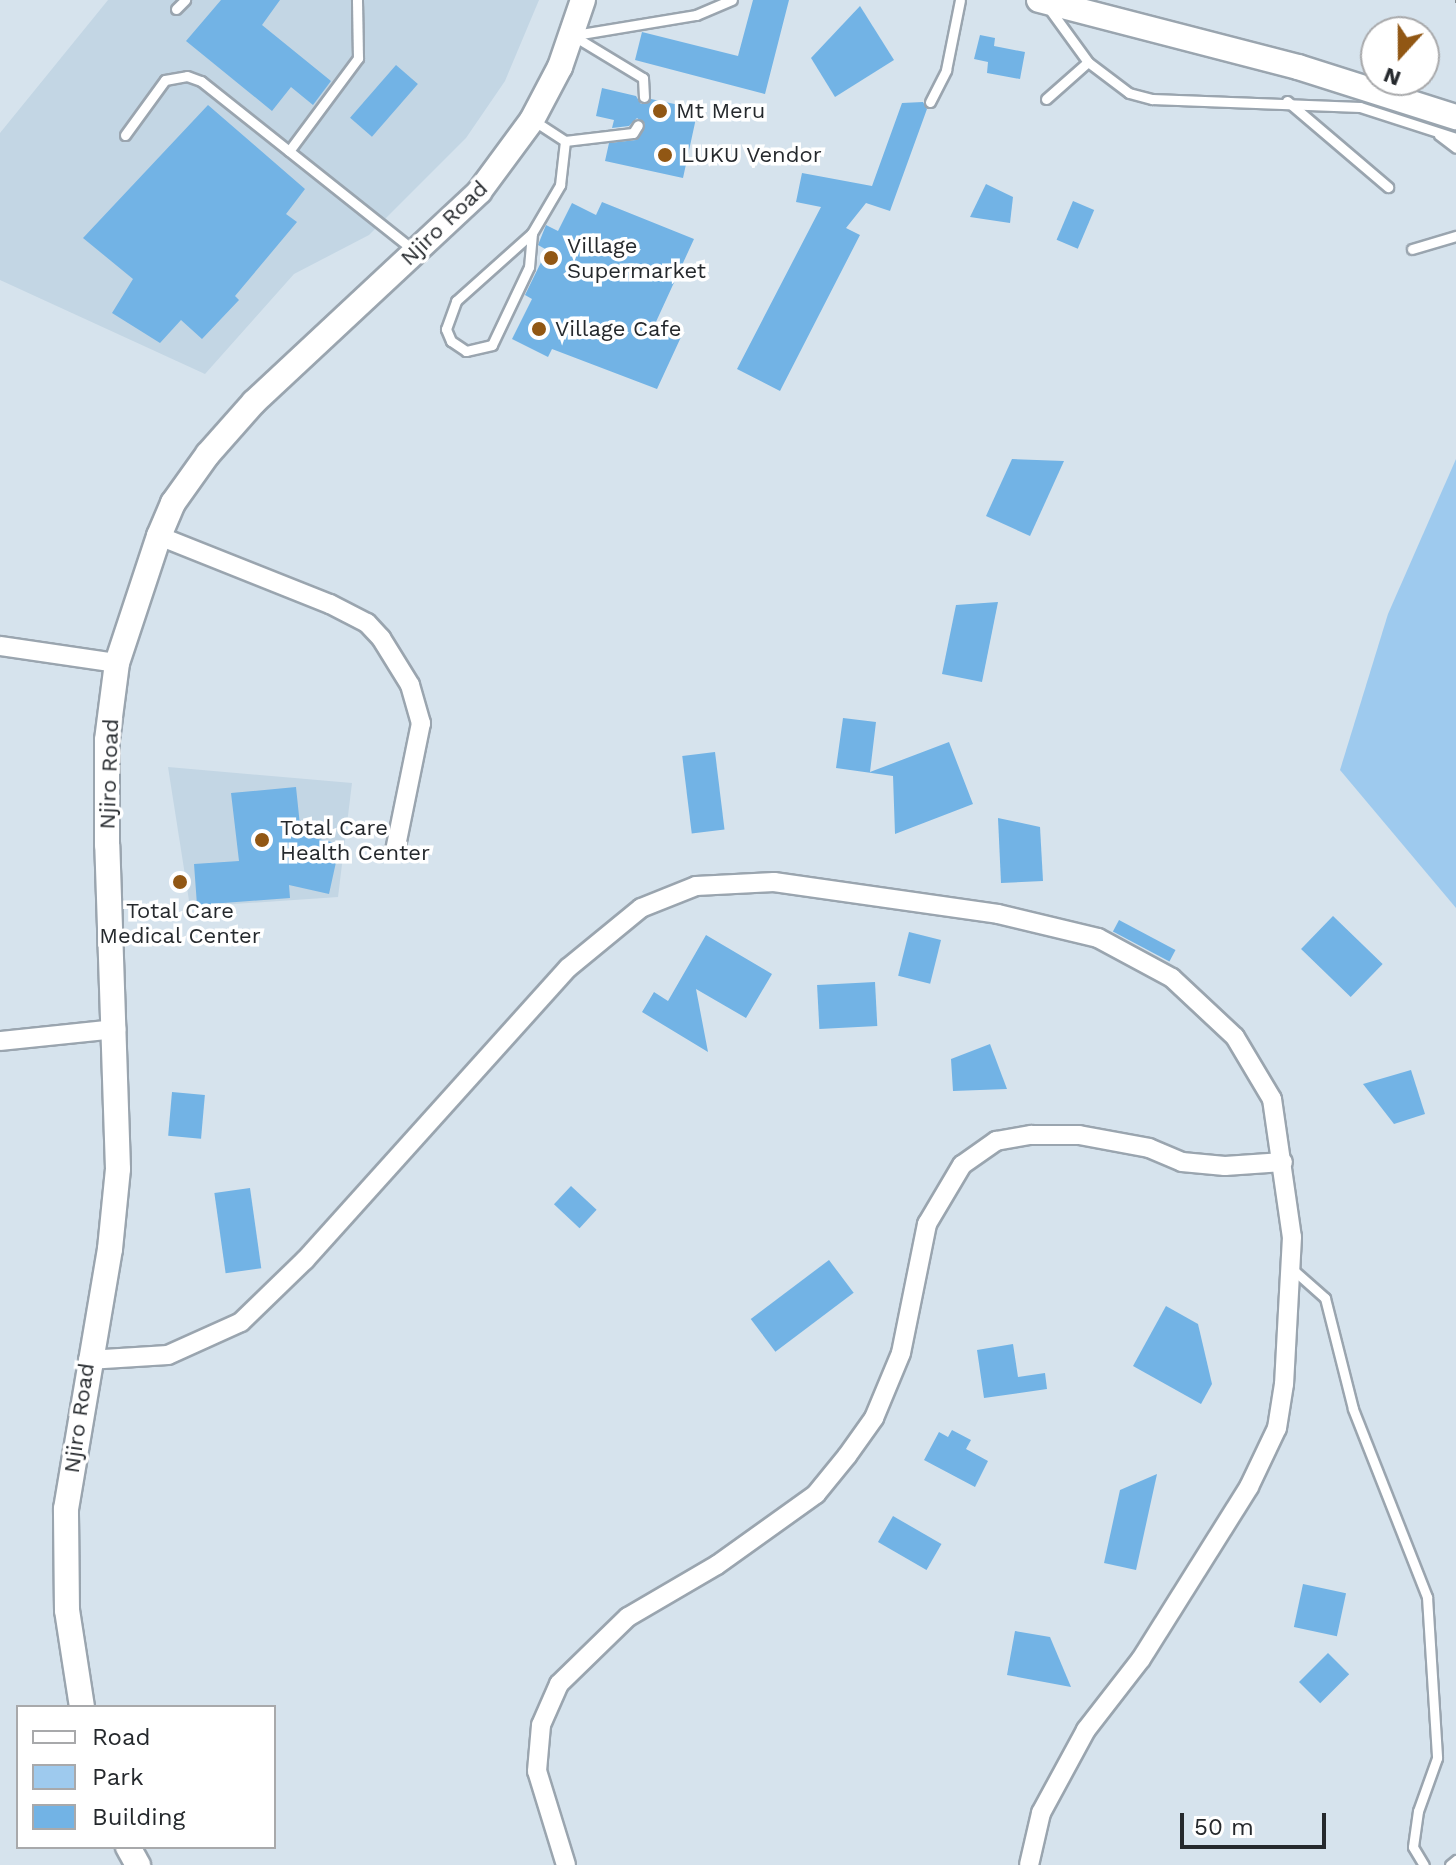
<!DOCTYPE html>
<style>
body{margin:0}
#map{position:relative;width:1456px;height:1865px;overflow:hidden;background:#d6e3ed;font-family:"Work Sans",sans-serif}
div>[style]{position:absolute}
.built>*{inset:0;background:#c3d6e4}
.green>*{inset:0;background:#9ecaee}
.building>*{inset:0;background:#72b3e5;transform-origin:0 0}
.roads{filter:drop-shadow(2px 0 #9aa5af) drop-shadow(-2px 0 #9aa5af) drop-shadow(0 2px #9aa5af) drop-shadow(0 -2px #9aa5af)}
.lane>*{height:9px;margin:-4.5px;padding:0 4.5px;transform-origin:4.5px;border-radius:4.5px;background:#fff}
.street>*{height:18px;margin:-9px;padding:0 9px;transform-origin:9px;border-radius:9px;background:#fff}
.secondary>*{height:24px;margin:-12px;padding:0 12px;transform-origin:12px;border-radius:12px;background:#fff}
.rail>*{height:6px;margin-top:-3px;transform-origin:0;background:repeating-linear-gradient(90deg,#868f96 0 14px,transparent 0 28px)}
.dots>*{width:22px;height:22px;translate:-50% -50%;box-sizing:border-box;border:4px solid #fff;border-radius:50%}
span{translate:-50% -50%;white-space:nowrap;text-align:center;line-height:1.15;-webkit-text-stroke:7px #fff;paint-order:stroke}
.poi-label{font-size:22px;color:#25292d}
.left{translate:0 -50%;text-align:left}
.street-label{font-size:22px;color:#25292d}
.legend{position:absolute;left:16px;top:1705px;width:260px;height:144px;box-sizing:border-box;background:#fff;border:2px solid #a8a9ab;margin:0;padding:10px 14px;list-style:none;font-size:24px;color:#25292d}
.legend li{display:flex;align-items:center;gap:16px;height:40px}
.legend b{width:40px;border:2px solid #a8a9ab}
.north{position:absolute;left:1360px;top:16px;width:80px;height:80px;box-sizing:border-box;background:#fff;border:2px solid #a8a9ab;border-radius:50%;rotate:201deg;font-size:22px;font-weight:700;line-height:32px;text-align:center;color:#25292d}
.north::after{content:'';display:block;margin:auto;width:28px;height:36px;background:#915714;clip-path:polygon(50% 0,100% 100%,50% 72%,0 100%)}
.scale{position:absolute;left:1180px;top:1813px;width:146px;height:36px;box-sizing:border-box;border:4px solid #25292d;border-top:0;padding-left:10px;font-size:24px;line-height:28px;white-space:nowrap;color:#25292d;-webkit-text-stroke:6px #fff;paint-order:stroke}
</style>
<div id="map">
<div class="built">
<i style="clip-path:polygon(108px 0,539px 0,505px 81px,466px 138px,369px 235px,294px 274px,205px 374px,0 280px,0 133px)"></i>
<i style="clip-path:polygon(168px 767px,352px 783px,338px 897px,190px 907px)"></i>
</div>
<div class="green">
<i style="clip-path:polygon(1456px 459px,1456px 908px,1340px 770px,1388px 614px)"></i>
</div>
<div class="building">
<i style="clip-path:polygon(221px 0,280px 0,262px 25px,331px 81px,313px 105px,291px 87px,272px 111px,186px 41px)"></i>
<i style="clip-path:polygon(753px 0,789px 0,765px 94px,635px 60px,642px 32px,738px 56px)"></i>
<i style="clip-path:polygon(860px 6px,894px 60px,835px 97px,811px 58px)"></i>
<i style="clip-path:polygon(980px 35px,995px 38px,994px 46px,1025px 52px,1020px 79px,987px 73px,988px 62px,974px 59px)"></i>
<i style="left:396px;top:65px;width:29px;height:70px;rotate:41deg"></i>
<i style="clip-path:polygon(602px 88px,636px 96px,641px 104px,651px 99px,698px 109px,683px 178px,605px 161px,609px 143px,636px 140px,645px 124px,637px 118px,629px 126px,612px 128px,614px 120px,596px 116px)"></i>
<i style="clip-path:polygon(923px 102px,927px 109px,890px 211px,866px 203px,846px 228px,860px 235px,780px 391px,737px 369px,821px 207px,796px 202px,802px 173px,872px 186px,902px 103px)"></i>
<i style="clip-path:polygon(208px 105px,305px 189px,286px 214px,297px 222px,235px 296px,239px 300px,202px 339px,181px 320px,160px 343px,112px 313px,133px 279px,83px 238px)"></i>
<i style="clip-path:polygon(986px 184px,1013px 197px,1010px 223px,970px 217px)"></i>
<i style="left:1073px;top:201px;width:23px;height:42px;rotate:23deg"></i>
<i style="clip-path:polygon(602px 202px,694px 239px,655px 324px,681px 337px,657px 389px,552px 349px,548px 357px,512px 339px,532px 299px,525px 295px,547px 250px,538px 245px,546px 225px,558px 231px,572px 203px,596px 215px)"></i>
<i style="clip-path:polygon(1012px 459px,1064px 461px,1030px 536px,986px 516px)"></i>
<i style="clip-path:polygon(998px 602px,982px 682px,942px 674px,956px 605px)"></i>
<i style="clip-path:polygon(843px 718px,876px 722px,870px 772px,949px 742px,973px 804px,895px 834px,893px 776px,836px 768px)"></i>
<i style="left:715px;top:752px;width:78px;height:33px;rotate:83deg"></i>
<i style="clip-path:polygon(296px 787px,301px 835px,340px 844px,329px 894px,289px 885px,290px 898px,197px 905px,194px 864px,239px 861px,231px 793px)"></i>
<i style="clip-path:polygon(998px 818px,1040px 827px,1043px 881px,1001px 883px)"></i>
<i style="left:1333px;top:916px;width:69px;height:46px;rotate:44deg"></i>
<i style="left:1119px;top:920px;width:64px;height:13px;rotate:28deg"></i>
<i style="left:909px;top:932px;width:33px;height:45px;rotate:14deg"></i>
<i style="clip-path:polygon(706px 935px,772px 974px,746px 1018px,696px 989px,708px 1052px,642px 1012px,654px 992px,668px 1001px)"></i>
<i style="left:875px;top:982px;width:44px;height:58px;rotate:87deg"></i>
<i style="clip-path:polygon(990px 1044px,1007px 1089px,953px 1091px,951px 1059px)"></i>
<i style="clip-path:polygon(1411px 1070px,1425px 1114px,1394px 1124px,1363px 1084px)"></i>
<i style="left:172px;top:1092px;width:33px;height:44px;rotate:5deg"></i>
<i style="left:571px;top:1186px;width:35px;height:25px;rotate:43deg"></i>
<i style="left:250px;top:1188px;width:81px;height:36px;rotate:82deg"></i>
<i style="left:829px;top:1260px;width:41px;height:98px;rotate:53deg"></i>
<i style="clip-path:polygon(1166px 1306px,1198px 1324px,1212px 1384px,1201px 1404px,1133px 1366px)"></i>
<i style="clip-path:polygon(1013px 1344px,1018px 1377px,1045px 1373px,1047px 1389px,984px 1398px,977px 1350px)"></i>
<i style="clip-path:polygon(952px 1430px,971px 1440px,966px 1449px,988px 1461px,975px 1487px,924px 1460px,939px 1432px,948px 1437px)"></i>
<i style="clip-path:polygon(1157px 1474px,1136px 1570px,1104px 1563px,1120px 1490px)"></i>
<i style="left:893px;top:1516px;width:56px;height:30px;rotate:30deg"></i>
<i style="left:1303px;top:1584px;width:44px;height:44px;rotate:12deg"></i>
<i style="clip-path:polygon(1015px 1631px,1050px 1637px,1071px 1687px,1007px 1675px)"></i>
<i style="left:1328px;top:1653px;width:30px;height:41px;rotate:45deg"></i>
</div>
<div class="roads">
<div class="lane">
<i style="left:1048px;top:7px;width:68px;rotate:54deg"></i>
<i style="left:1088px;top:62px;width:51px;rotate:37.1deg"></i>
<i style="left:1129px;top:93px;width:24px;rotate:15deg"></i>
<i style="left:1152px;top:99px;width:208px;rotate:2.2deg"></i>
<i style="left:1360px;top:107px;width:101px;rotate:17.9deg"></i>
<i style="left:176px;top:9px;width:13px;rotate:-45deg"></i>
<i style="left:572px;top:35px;width:83px;rotate:31.2deg"></i>
<i style="left:643px;top:78px;width:19px;rotate:87deg"></i>
<i style="left:575px;top:35px;width:123px;rotate:-9.4deg"></i>
<i style="left:696px;top:15px;width:39px;rotate:-23deg"></i>
<i style="left:1046px;top:99px;width:56px;rotate:-41.4deg"></i>
<i style="left:1287px;top:101px;width:133px;rotate:40.4deg"></i>
<i style="left:930px;top:102px;width:36px;rotate:-63deg"></i>
<i style="left:946px;top:70px;width:71px;rotate:-78.7deg"></i>
<i style="left:125px;top:135px;width:68px;rotate:-54deg"></i>
<i style="left:165px;top:80px;width:22px;rotate:-10deg"></i>
<i style="left:187px;top:76px;width:15px;rotate:20deg"></i>
<i style="left:201px;top:81px;width:273px;rotate:38.5deg"></i>
<i style="left:1439px;top:135px;width:21px;rotate:37deg"></i>
<i style="left:565px;top:141px;width:68px;rotate:-6.7deg"></i>
<i style="left:633px;top:133px;width:9px;rotate:-58deg"></i>
<i style="left:289px;top:151px;width:116px;rotate:-53.4deg"></i>
<i style="left:358px;top:58px;width:58px;rotate:-91deg"></i>
<i style="left:532px;top:233px;width:34px;rotate:95deg"></i>
<i style="left:529px;top:267px;width:86px;rotate:115.4deg"></i>
<i style="left:492px;top:345px;width:27px;rotate:167deg"></i>
<i style="left:466px;top:351px;width:18px;rotate:-146deg"></i>
<i style="left:451px;top:341px;width:13px;rotate:-113deg"></i>
<i style="left:446px;top:329px;width:30px;rotate:-70deg"></i>
<i style="left:456px;top:301px;width:102px;rotate:-41.8deg"></i>
<i style="left:532px;top:233px;width:56px;rotate:-59.7deg"></i>
<i style="left:560px;top:185px;width:44px;rotate:-83.5deg"></i>
<i style="left:565px;top:141px;width:37px;rotate:-147deg"></i>
<i style="left:1412px;top:249px;width:46px;rotate:-16.5deg"></i>
<i style="left:1290px;top:1267px;width:47px;rotate:41.5deg"></i>
<i style="left:1325px;top:1298px;width:114px;rotate:75.8deg"></i>
<i style="left:1353px;top:1409px;width:202px;rotate:68.5deg"></i>
<i style="left:1427px;top:1597px;width:161px;rotate:86.4deg"></i>
<i style="left:1437px;top:1758px;width:56px;rotate:109.7deg"></i>
<i style="left:1418px;top:1811px;width:36px;rotate:98deg"></i>
<i style="left:1413px;top:1847px;width:21px;rotate:59deg"></i>
<i style="left:1450px;top:1865px;width:8px;rotate:-40deg"></i>
</div>
<div class="street">
<i style="left:159px;top:536px;width:184px;rotate:21.7deg"></i>
<i style="left:330px;top:604px;width:42px;rotate:27.2deg"></i>
<i style="left:367px;top:623px;width:21px;rotate:47deg"></i>
<i style="left:381px;top:638px;width:55px;rotate:58.3deg"></i>
<i style="left:410px;top:685px;width:40px;rotate:74deg"></i>
<i style="left:421px;top:723px;width:131px;rotate:101.5deg"></i>
<i style="left:0;top:646px;width:118px;rotate:8.3deg"></i>
<i style="left:0;top:1041px;width:117px;rotate:-5.9deg"></i>
<i style="left:88px;top:1360px;width:80px;rotate:-3.6deg"></i>
<i style="left:168px;top:1355px;width:80px;rotate:-24.3deg"></i>
<i style="left:241px;top:1322px;width:89px;rotate:-44.1deg"></i>
<i style="left:305px;top:1260px;width:393px;rotate:-48deg"></i>
<i style="left:568px;top:968px;width:94px;rotate:-39.4deg"></i>
<i style="left:641px;top:908px;width:59px;rotate:-21.8deg"></i>
<i style="left:696px;top:886px;width:78px;rotate:-2.9deg"></i>
<i style="left:774px;top:882px;width:226px;rotate:8.1deg"></i>
<i style="left:998px;top:914px;width:103px;rotate:13.5deg"></i>
<i style="left:1098px;top:938px;width:84px;rotate:28.4deg"></i>
<i style="left:1172px;top:978px;width:86px;rotate:43.1deg"></i>
<i style="left:1235px;top:1037px;width:72px;rotate:59.2deg"></i>
<i style="left:1272px;top:1099px;width:139px;rotate:81.8deg"></i>
<i style="left:1292px;top:1237px;width:147px;rotate:93.1deg"></i>
<i style="left:1284px;top:1384px;width:45px;rotate:99deg"></i>
<i style="left:1277px;top:1428px;width:65px;rotate:115.4deg"></i>
<i style="left:1249px;top:1487px;width:203px;rotate:122.1deg"></i>
<i style="left:1141px;top:1659px;width:90px;rotate:127.8deg"></i>
<i style="left:1086px;top:1730px;width:94px;rotate:118.5deg"></i>
<i style="left:1041px;top:1813px;width:53px;rotate:103deg"></i>
<i style="left:566px;top:1865px;width:98px;rotate:-107.1deg"></i>
<i style="left:537px;top:1771px;width:46px;rotate:-85deg"></i>
<i style="left:541px;top:1725px;width:45px;rotate:-66.3deg"></i>
<i style="left:559px;top:1684px;width:96px;rotate:-44.2deg"></i>
<i style="left:628px;top:1617px;width:103px;rotate:-30.3deg"></i>
<i style="left:717px;top:1565px;width:122px;rotate:-35.6deg"></i>
<i style="left:816px;top:1494px;width:49px;rotate:-50.8deg"></i>
<i style="left:847px;top:1456px;width:47px;rotate:-54.6deg"></i>
<i style="left:874px;top:1418px;width:70px;rotate:-67.4deg"></i>
<i style="left:901px;top:1353px;width:132px;rotate:-78.6deg"></i>
<i style="left:927px;top:1224px;width:69px;rotate:-59.3deg"></i>
<i style="left:962px;top:1165px;width:42px;rotate:-35.2deg"></i>
<i style="left:996px;top:1141px;width:36px;rotate:-10deg"></i>
<i style="left:1031px;top:1135px;width:48px"></i>
<i style="left:1079px;top:1135px;width:71px;rotate:10.5deg"></i>
<i style="left:1149px;top:1148px;width:36px;rotate:23deg"></i>
<i style="left:1182px;top:1162px;width:43px;rotate:5.3deg"></i>
<i style="left:1225px;top:1166px;width:58px;rotate:-3.9deg"></i>
</div>
<div class="secondary">
<i style="left:1039px;top:0;width:268px;rotate:14.5deg"></i>
<i style="left:1298px;top:67px;width:166px;rotate:17.6deg"></i>
<i style="left:82px;top:1707px;width:98px;rotate:-98.8deg"></i>
<i style="left:67px;top:1610px;width:101px;rotate:-90.6deg"></i>
<i style="left:66px;top:1509px;width:264px;rotate:-80.4deg"></i>
<i style="left:110px;top:1249px;width:80px;rotate:-84.3deg"></i>
<i style="left:118px;top:1169px;width:324px;rotate:-91.9deg"></i>
<i style="left:107px;top:845px;width:105px;rotate:-90deg"></i>
<i style="left:107px;top:740px;width:78px;rotate:-82.6deg"></i>
<i style="left:117px;top:663px;width:134px;rotate:-71.7deg"></i>
<i style="left:159px;top:536px;width:36px;rotate:-67deg"></i>
<i style="left:173px;top:503px;width:60px;rotate:-54.5deg"></i>
<i style="left:208px;top:454px;width:69px;rotate:-48.5deg"></i>
<i style="left:254px;top:402px;width:308px;rotate:-43deg"></i>
<i style="left:479px;top:192px;width:89px;rotate:-53.6deg"></i>
<i style="left:532px;top:120px;width:60px;rotate:-62.2deg"></i>
<i style="left:560px;top:67px;width:71px;rotate:-71.1deg"></i>
<i style="left:128px;top:1847px;width:21px;rotate:61deg"></i>
</div>
</div>
<div class="rail">
<i style="left:1455px;top:0;width:1px"></i>
</div>
<div class="dots">
<i style="left:660px;top:111px;background:#915714"></i>
<i style="left:665px;top:155px;background:#915714"></i>
<i style="left:551px;top:258px;background:#915714"></i>
<i style="left:539px;top:329px;background:#915714"></i>
<i style="left:262px;top:840px;background:#915714"></i>
<i style="left:180px;top:882px;background:#915714"></i>
</div>
<div class="poi-label">
<span class="left" style="left:676px;top:111px">Mt Meru</span>
<span class="left" style="left:681px;top:155px">LUKU Vendor</span>
<span class="left" style="left:567px;top:258px">Village<br>Supermarket</span>
<span class="left" style="left:555px;top:329px">Village Cafe</span>
<span class="left" style="left:280px;top:840px">Total Care<br>Health Center</span>
<span style="left:180px;top:923px">Total Care<br>Medical Center</span>
</div>
<div class="street-label">
<span style="left:444px;top:223px;rotate:-44deg">Njiro Road</span>
<span style="left:109px;top:774px;rotate:-88deg">Njiro Road</span>
<span style="left:79px;top:1418px;rotate:-82deg">Njiro Road</span>
</div>
<ul class="legend">
<li><b style="height:10px;background:#fff"></b>Road</li>
<li><b style="height:22px;background:#9ecaee"></b>Park</li>
<li><b style="height:22px;background:#72b3e5"></b>Building</li>
</ul>
<div class="north">N</div>
<div class="scale">50 m</div>
</div>
